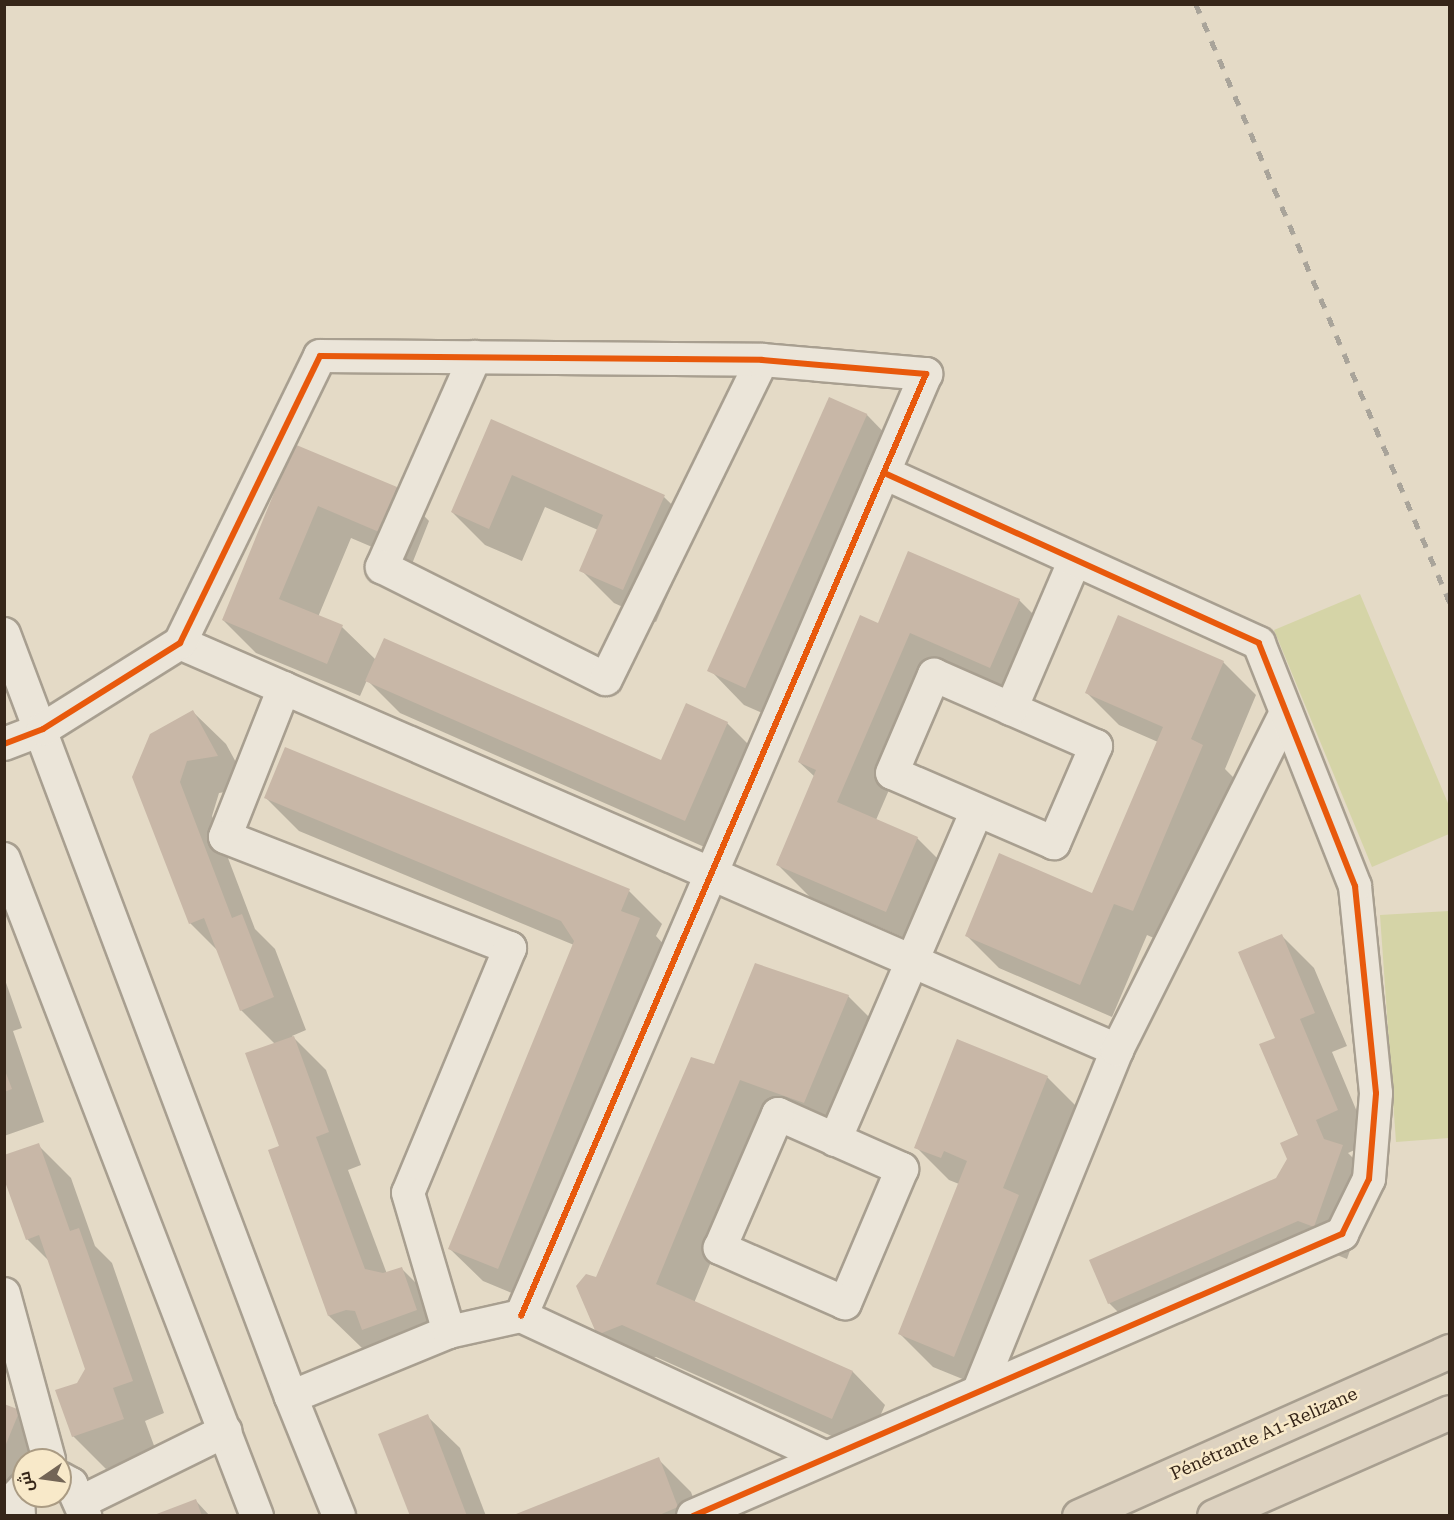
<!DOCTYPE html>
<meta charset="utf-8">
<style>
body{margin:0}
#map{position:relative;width:1454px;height:1520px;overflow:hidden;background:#e4dac6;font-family:"Roboto Serif",Cairo,serif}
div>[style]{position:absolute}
.green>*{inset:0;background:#d5d4a7}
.shadow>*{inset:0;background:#0003}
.building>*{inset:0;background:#c8b7a7;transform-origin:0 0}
.roads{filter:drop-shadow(2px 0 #a89f90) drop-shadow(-2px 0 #a89f90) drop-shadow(0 2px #a89f90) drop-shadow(0 -2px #a89f90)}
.minor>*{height:32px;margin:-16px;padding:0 16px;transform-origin:16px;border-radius:16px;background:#ebe5d9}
.trunk>*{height:33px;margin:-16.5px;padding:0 16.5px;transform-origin:16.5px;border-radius:16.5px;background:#ddd2c0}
.rail>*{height:4.5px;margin-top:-2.25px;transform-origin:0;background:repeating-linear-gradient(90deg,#a9a49a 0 10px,transparent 0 20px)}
.cycleway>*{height:6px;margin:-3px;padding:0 3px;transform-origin:3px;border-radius:3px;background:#e8590c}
span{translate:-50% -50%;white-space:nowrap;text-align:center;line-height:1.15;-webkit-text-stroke:5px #f8e9c9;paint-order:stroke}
.street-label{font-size:18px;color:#362619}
.frame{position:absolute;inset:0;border:6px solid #362619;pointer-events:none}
.north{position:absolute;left:12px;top:1448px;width:60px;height:60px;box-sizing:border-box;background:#f8e9c9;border:2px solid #aa9b83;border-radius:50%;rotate:257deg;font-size:16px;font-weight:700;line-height:24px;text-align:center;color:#362619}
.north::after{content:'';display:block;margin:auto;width:21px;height:27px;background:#736556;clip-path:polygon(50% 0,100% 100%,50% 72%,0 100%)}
</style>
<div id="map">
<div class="green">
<i style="clip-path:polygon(1360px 594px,1450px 808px,1449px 834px,1372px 867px,1274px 630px)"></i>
<i style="clip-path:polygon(1449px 911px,1449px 1138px,1396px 1142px,1380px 915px)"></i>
</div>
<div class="shadow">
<i style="clip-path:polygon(561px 4px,620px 4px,563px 6px)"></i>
<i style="clip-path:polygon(829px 399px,867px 415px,899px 448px,781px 721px,744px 705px,712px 672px)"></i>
<i style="clip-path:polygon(492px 421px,664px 497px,697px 529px,656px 622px,614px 603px,581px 570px,598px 530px,545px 507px,522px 561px,485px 545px,452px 512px)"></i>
<i style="clip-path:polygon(295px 446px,397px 488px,429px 521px,412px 564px,351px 538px,318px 617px,342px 627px,376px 660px,662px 762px,727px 723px,760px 756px,718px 853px,400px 713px,367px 680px,360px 696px,256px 653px,223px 620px)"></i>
<i style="clip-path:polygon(1019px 600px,1052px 633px,1023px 699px,943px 665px,876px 820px,917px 838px,950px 871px,919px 944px,810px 897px,777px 864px,815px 777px,799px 762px,879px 625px)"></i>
<i style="clip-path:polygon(1223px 662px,1256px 695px,1225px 769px,1235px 779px,1165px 943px,1147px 935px,1112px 1017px,999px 968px,966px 935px,1092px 895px,1158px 742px,1119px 725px,1086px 692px)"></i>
<i style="clip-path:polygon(193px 712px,226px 744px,250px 788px,219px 793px,212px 816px,255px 929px,275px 949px,306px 1030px,292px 1036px,326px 1070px,361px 1165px,348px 1170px,387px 1274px,402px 1269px,434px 1301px,449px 1343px,396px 1362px,377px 1343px,362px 1348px,329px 1316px,269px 1151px,280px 1146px,275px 1044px,241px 1010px,218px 951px,190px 923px,134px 777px)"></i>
<i style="clip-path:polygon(266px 798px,629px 891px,662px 924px,656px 936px,672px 953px,531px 1301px,483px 1281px,450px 1249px,574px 945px,299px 831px)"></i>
<i style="clip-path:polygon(1281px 935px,1314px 968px,1347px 1046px,1332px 1052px,1370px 1143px,1348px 1153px,1375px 1180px,1347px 1259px,1332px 1253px,1142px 1336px,1109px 1303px,1277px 1179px,1300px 1136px,1277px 1038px)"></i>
<i style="clip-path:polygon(4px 977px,22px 1028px,13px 1031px,44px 1122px,4px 1136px)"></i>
<i style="clip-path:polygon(848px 996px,881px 1029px,837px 1135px,773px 1112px,694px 1303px,853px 1372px,885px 1405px,865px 1451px,656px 1357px,631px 1367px,598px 1334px,597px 1278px,715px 1066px)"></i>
<i style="clip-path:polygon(1047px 1077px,1080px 1110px,987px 1389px,933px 1367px,900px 1334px,959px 1184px,949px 1180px,916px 1147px)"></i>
<i style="clip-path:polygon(38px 1145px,71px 1178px,95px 1246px,112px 1263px,164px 1413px,145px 1421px,156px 1451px,106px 1469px,73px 1436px,78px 1384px,87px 1369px,49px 1261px,27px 1239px)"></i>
<i style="clip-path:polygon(4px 1405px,19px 1411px,52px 1444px,46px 1460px,24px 1460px,24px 1491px,4px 1483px)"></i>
<i style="clip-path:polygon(427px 1416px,460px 1448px,486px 1516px,412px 1516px)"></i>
<i style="clip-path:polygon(658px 1459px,691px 1492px,700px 1516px,515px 1516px)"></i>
<i style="clip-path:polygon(196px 1501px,210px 1516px,158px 1516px)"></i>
</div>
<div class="building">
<i style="left:829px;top:397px;width:42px;height:300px;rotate:24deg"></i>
<i style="clip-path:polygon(491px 419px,665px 495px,623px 590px,579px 571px,603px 515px,512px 475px,489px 529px,451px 512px)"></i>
<i style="clip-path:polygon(294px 444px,397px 487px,379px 532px,318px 506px,279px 599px,343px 625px,327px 664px,222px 620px)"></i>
<i style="clip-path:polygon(908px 551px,1020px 599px,990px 668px,910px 633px,837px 802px,918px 837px,886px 912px,776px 865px,816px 770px,798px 762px,860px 615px,878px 623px)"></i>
<i style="clip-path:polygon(1118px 615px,1224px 661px,1191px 739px,1203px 745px,1133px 911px,1114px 904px,1080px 985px,965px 936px,999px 853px,1092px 893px,1163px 727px,1085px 693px)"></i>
<i style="clip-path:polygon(384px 638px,661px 760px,686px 703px,728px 722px,685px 821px,365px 681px)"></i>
<i style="clip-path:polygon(193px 710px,218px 756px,187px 761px,180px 782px,232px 918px,242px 914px,274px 997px,240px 1011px,204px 918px,189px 924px,132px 777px,150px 734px)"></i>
<i style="clip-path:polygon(285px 747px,630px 889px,621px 911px,640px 918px,498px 1269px,448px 1249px,574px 941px,561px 921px,264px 798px)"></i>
<i style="clip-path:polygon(1282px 934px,1315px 1013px,1300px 1019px,1338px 1110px,1316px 1120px,1324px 1139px,1343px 1145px,1314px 1227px,1298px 1221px,1108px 1304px,1089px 1260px,1276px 1178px,1287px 1159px,1280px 1143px,1298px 1135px,1259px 1044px,1275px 1038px,1238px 952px)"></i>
<i style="clip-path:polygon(755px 963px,849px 995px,804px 1103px,740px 1080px,656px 1284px,853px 1371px,832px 1419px,622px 1325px,597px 1335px,576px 1286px,586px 1274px,596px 1277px,691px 1057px,714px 1064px)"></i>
<i style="clip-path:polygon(294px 1036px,329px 1132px,316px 1137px,365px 1269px,383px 1273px,402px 1267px,417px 1310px,362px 1330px,355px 1311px,346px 1310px,328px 1316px,268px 1150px,279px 1146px,245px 1053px)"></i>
<i style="clip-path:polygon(957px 1039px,1048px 1076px,1003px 1188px,1019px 1195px,954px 1357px,898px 1334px,967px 1161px,944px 1151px,941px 1158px,914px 1148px)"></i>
<i style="clip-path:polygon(4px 1068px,12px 1089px,4px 1092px)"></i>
<i style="clip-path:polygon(39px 1143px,70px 1231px,79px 1228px,133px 1381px,113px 1388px,124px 1419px,72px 1437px,55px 1390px,77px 1383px,85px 1369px,39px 1235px,26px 1240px,4px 1179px,4px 1155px)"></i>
<i style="clip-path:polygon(4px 1404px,20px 1410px,4px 1449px)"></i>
<i style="clip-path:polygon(428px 1414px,467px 1516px,410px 1516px,378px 1434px)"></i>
<i style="clip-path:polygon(659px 1457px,678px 1507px,657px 1516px,511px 1516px)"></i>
<i style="clip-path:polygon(196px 1499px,202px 1516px,154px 1516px,154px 1515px)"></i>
</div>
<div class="roads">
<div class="minor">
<i style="left:475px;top:357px;width:230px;rotate:113.9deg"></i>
<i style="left:382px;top:567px;width:250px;rotate:26.6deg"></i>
<i style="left:606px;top:679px;width:355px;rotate:-63.9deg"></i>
<i style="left:4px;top:634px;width:815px;rotate:69.39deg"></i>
<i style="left:291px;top:1397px;width:128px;rotate:68deg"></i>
<i style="left:180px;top:643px;width:1022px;rotate:23.48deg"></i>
<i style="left:934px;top:675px;width:177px;rotate:23.7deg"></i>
<i style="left:1096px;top:746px;width:106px;rotate:113.4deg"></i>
<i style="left:1054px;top:843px;width:176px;rotate:-156.6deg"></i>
<i style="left:892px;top:773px;width:107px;rotate:-66.8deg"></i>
<i style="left:284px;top:688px;width:160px;rotate:111.6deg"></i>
<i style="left:225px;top:837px;width:306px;rotate:21.3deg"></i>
<i style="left:510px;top:948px;width:265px;rotate:112.6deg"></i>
<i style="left:408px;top:1193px;width:145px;rotate:73.6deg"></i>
<i style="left:1011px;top:709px;width:162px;rotate:-66.8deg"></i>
<i style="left:4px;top:744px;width:42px;rotate:-21deg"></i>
<i style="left:43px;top:729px;width:162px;rotate:-32.1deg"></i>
<i style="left:180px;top:643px;width:319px;rotate:-64deg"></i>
<i style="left:320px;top:356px;width:442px;rotate:0.5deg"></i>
<i style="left:762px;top:360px;width:165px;rotate:4.9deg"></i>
<i style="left:926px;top:374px;width:1025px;rotate:113.26deg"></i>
<i style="left:4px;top:859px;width:704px;rotate:68.94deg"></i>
<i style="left:778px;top:1114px;width:136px;rotate:23.9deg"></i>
<i style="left:902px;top:1169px;width:146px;rotate:113deg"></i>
<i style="left:845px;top:1303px;width:137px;rotate:-156.3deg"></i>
<i style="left:720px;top:1248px;width:146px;rotate:-66.6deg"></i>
<i style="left:835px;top:1140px;width:359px;rotate:-66.7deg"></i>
<i style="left:4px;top:1294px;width:172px;rotate:74.8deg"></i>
<i style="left:979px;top:1390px;width:367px;rotate:-67.9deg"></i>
<i style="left:1117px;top:1050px;width:377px;rotate:-63.4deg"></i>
<i style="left:291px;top:1397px;width:171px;rotate:-22.4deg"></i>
<i style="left:449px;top:1332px;width:74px;rotate:-12.5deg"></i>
<i style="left:521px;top:1316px;width:333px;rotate:24.9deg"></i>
<i style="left:60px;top:1478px;width:13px;rotate:29deg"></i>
<i style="left:71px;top:1484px;width:35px;rotate:66deg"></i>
<i style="left:81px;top:1502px;width:161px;rotate:-26.2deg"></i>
<i style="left:19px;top:1516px;width:21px;rotate:-93deg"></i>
<i style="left:18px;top:1495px;width:9px;rotate:-49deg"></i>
<i style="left:693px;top:1516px;width:708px;rotate:-23.49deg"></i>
<i style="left:1342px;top:1234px;width:61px;rotate:-63.9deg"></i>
<i style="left:1369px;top:1179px;width:86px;rotate:-85.3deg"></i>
<i style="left:1376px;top:1093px;width:208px;rotate:-95.8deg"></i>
<i style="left:1355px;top:886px;width:261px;rotate:-111.6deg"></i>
<i style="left:1259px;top:643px;width:412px;rotate:-155.6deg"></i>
</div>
<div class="trunk">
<i style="left:1079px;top:1516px;width:406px;rotate:-24deg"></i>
<i style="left:1214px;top:1516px;width:258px;rotate:-23.8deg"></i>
</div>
</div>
<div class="rail">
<i style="left:1196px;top:4px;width:651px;rotate:67.02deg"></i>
</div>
<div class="cycleway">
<i style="left:4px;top:744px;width:42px;rotate:-21deg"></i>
<i style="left:43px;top:729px;width:162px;rotate:-32.1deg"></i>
<i style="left:180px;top:643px;width:319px;rotate:-64deg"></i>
<i style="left:320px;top:356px;width:442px;rotate:0.5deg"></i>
<i style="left:762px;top:360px;width:165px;rotate:4.9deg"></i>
<i style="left:926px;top:374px;width:1025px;rotate:113.26deg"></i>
<i style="left:693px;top:1516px;width:708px;rotate:-23.49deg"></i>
<i style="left:1342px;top:1234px;width:61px;rotate:-63.9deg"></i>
<i style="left:1369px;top:1179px;width:86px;rotate:-85.3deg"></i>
<i style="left:1376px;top:1093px;width:208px;rotate:-95.8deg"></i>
<i style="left:1355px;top:886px;width:261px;rotate:-111.6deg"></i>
<i style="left:1259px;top:643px;width:412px;rotate:-155.6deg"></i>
</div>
<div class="street-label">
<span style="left:1264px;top:1434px;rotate:-24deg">Pénétrante A1-Relizane</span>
</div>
<div class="frame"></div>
<div class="north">ش</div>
</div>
